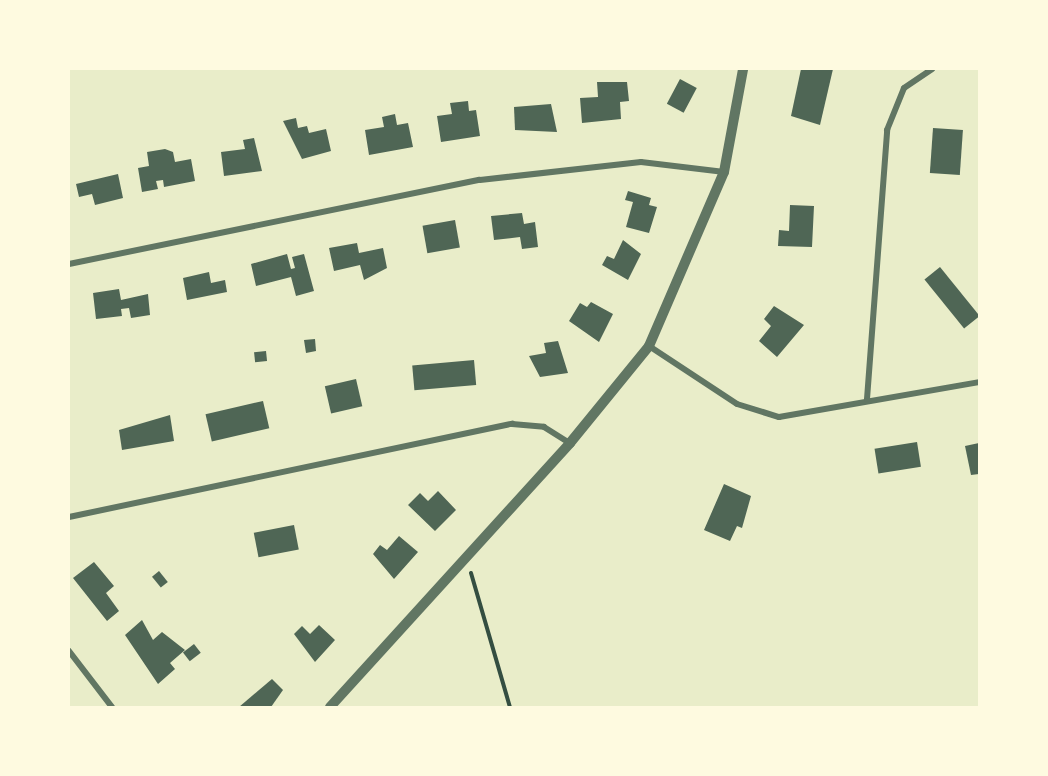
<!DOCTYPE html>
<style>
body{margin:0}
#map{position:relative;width:1048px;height:776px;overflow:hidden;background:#e9edc9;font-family:"Alegreya Sans",sans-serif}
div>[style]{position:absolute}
.building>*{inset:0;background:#4f6655;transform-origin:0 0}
.path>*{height:4px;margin:-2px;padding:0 2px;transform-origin:2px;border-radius:2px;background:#344e41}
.minor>*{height:6px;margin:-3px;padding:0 3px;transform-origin:3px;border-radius:3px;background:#617663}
.tertiary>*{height:10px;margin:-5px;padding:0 5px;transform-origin:5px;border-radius:5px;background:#617663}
span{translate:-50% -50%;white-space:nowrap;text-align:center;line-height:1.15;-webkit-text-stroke:4.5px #fefae0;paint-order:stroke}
.frame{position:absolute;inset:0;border:70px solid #fefae0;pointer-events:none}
</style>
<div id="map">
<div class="building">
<i style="clip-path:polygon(801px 69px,833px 69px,820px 125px,791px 116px)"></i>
<i style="left:680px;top:79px;width:19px;height:28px;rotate:28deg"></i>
<i style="clip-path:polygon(597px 82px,627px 82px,629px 101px,620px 102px,621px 119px,582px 123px,580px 98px,598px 97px)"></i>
<i style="clip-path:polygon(468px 101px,469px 111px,476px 110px,480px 136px,441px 142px,437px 116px,452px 114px,450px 103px)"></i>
<i style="clip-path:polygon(551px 104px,557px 132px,515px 130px,514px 107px)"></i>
<i style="clip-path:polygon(395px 114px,397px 125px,408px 123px,413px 147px,369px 155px,365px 130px,384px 127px,382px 117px)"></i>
<i style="clip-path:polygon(296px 118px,298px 128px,307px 126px,309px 133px,326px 129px,331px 151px,302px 159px,283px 121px)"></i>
<i style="left:933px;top:128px;width:30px;height:45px;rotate:4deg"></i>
<i style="clip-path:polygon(254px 138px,262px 171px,224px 176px,221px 152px,245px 149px,243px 140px)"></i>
<i style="clip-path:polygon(165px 149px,173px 152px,175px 162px,191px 159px,195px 181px,164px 187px,163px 180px,156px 181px,158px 189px,142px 192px,138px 168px,149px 166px,147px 152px)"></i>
<i style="clip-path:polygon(118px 174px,123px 198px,95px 205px,92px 194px,79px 197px,76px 184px)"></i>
<i style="clip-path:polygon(628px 191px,651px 198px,649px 205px,657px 207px,649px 233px,626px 227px,633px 202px,625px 200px)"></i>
<i style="clip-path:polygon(790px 205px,814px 206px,812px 247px,778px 246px,779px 230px,789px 231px)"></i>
<i style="clip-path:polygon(522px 213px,524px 224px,535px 222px,538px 247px,522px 249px,520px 237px,494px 240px,491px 216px)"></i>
<i style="left:455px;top:220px;width:28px;height:33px;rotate:80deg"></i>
<i style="clip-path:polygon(623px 240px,641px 254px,628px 280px,602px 265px,607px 256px,614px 259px)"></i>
<i style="clip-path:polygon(357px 243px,359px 253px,383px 248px,387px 268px,364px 280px,360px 265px,334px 271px,329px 248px)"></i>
<i style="clip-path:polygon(287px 254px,291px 269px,295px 268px,292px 257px,304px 254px,314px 291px,296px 296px,291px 277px,256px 286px,251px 264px)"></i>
<i style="left:940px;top:267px;width:63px;height:20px;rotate:51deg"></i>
<i style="clip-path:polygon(209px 272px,211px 283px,225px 280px,227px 292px,187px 300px,183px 278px)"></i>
<i style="clip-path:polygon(119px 289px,121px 300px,148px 294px,150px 315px,131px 318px,129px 308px,121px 309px,122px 316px,96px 319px,93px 293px)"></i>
<i style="clip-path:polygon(591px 302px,613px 314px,599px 342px,569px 321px,580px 303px,587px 307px)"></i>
<i style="clip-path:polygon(774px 306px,804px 325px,777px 357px,759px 341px,771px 326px,764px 319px)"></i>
<i style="clip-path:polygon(315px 339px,316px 351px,306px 353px,304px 340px)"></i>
<i style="clip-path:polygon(558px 341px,568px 373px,540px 377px,529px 356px,546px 353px,544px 343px)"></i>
<i style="left:266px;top:351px;width:10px;height:12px;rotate:84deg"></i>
<i style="left:474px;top:360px;width:25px;height:62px;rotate:85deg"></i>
<i style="left:356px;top:379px;width:28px;height:32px;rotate:77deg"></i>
<i style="left:263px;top:401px;width:28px;height:59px;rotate:77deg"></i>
<i style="clip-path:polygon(170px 415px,174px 441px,122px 450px,119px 430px)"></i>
<i style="left:917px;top:442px;width:25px;height:43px;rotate:81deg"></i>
<i style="clip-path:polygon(979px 443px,979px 474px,971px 475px,965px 446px)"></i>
<i style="clip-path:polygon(724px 484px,751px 496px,742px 528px,737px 526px,730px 541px,704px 530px)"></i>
<i style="clip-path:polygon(438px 491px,456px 510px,435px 531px,408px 505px,420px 493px,428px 501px)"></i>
<i style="left:294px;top:525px;width:25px;height:41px;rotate:79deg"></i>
<i style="clip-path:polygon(399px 536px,418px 552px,394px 579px,373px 554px,380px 545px,387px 550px)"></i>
<i style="clip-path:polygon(94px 562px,114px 586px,106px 593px,119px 611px,107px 621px,73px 578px)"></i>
<i style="left:159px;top:571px;width:14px;height:9px;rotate:51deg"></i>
<i style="clip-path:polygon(142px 620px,153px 640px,162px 632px,185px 650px,170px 663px,175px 669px,158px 684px,125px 635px)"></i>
<i style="clip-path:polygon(319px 625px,335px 640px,315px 662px,294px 634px,302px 626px,310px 634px)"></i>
<i style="left:194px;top:644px;width:11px;height:14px;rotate:52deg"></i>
<i style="clip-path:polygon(272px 679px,283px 690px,271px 707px,239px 707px)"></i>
</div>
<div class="path">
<i style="left:471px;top:573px;width:140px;rotate:73.8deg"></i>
</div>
<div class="minor">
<i style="left:69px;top:264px;width:419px;rotate:-11.6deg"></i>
<i style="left:480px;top:180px;width:162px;rotate:-6.4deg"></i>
<i style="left:641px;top:162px;width:84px;rotate:6.9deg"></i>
<i style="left:649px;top:346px;width:105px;rotate:33.4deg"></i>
<i style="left:737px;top:404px;width:44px;rotate:17.2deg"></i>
<i style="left:779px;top:417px;width:203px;rotate:-9.9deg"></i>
<i style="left:867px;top:399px;width:270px;rotate:-85.7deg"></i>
<i style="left:887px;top:130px;width:45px;rotate:-68deg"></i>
<i style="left:904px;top:88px;width:34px;rotate:-34deg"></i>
<i style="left:69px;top:517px;width:453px;rotate:-11.9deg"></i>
<i style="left:512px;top:424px;width:32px;rotate:5deg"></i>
<i style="left:544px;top:427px;width:31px;rotate:32deg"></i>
<i style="left:69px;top:651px;width:71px;rotate:52.5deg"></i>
</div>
<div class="tertiary">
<i style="left:330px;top:707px;width:357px;rotate:-47.7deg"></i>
<i style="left:570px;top:443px;width:125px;rotate:-50.8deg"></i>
<i style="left:649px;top:346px;width:189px;rotate:-66.7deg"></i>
<i style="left:724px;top:172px;width:105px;rotate:-79.5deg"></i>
</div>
<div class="frame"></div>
</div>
